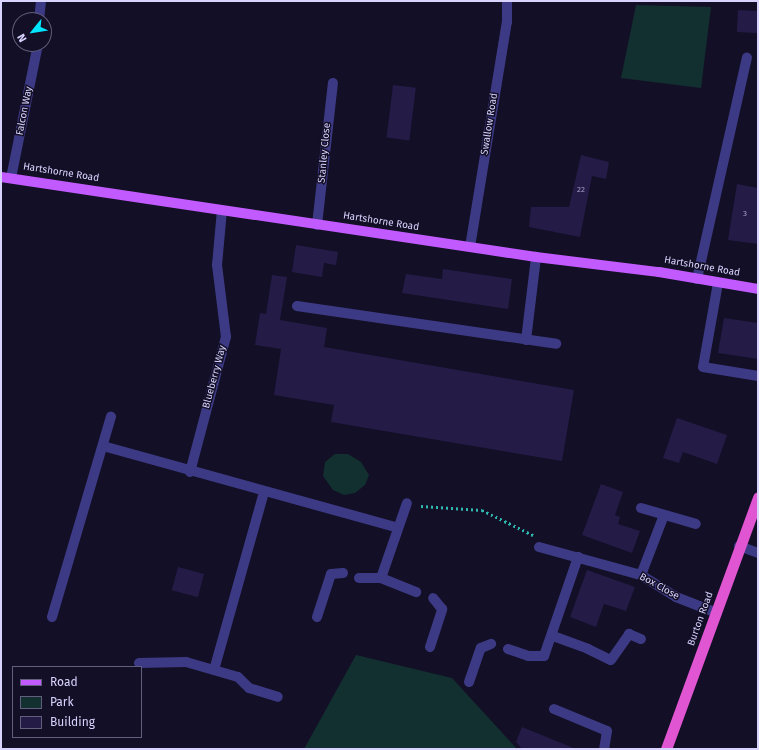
<!DOCTYPE html>
<style>
body{margin:0}
#map{position:relative;width:759px;height:750px;overflow:hidden;background:#130f26;font-family:"Fira Sans",sans-serif}
div>[style]{position:absolute}
.green>*{inset:0;background:#12302f}
.building>*{inset:0;background:#241b47;transform-origin:0 0}
.path>*{height:2.5px;margin-top:-1.25px;transform-origin:0;background:repeating-linear-gradient(90deg,#2fb8b0 0 2px,transparent 0 5px)}
.service>*{height:10px;margin:-5px;padding:0 5px;transform-origin:5px;border-radius:5px;background:#3d3a85}
.minor>*{height:10px;margin:-5px;padding:0 5px;transform-origin:5px;border-radius:5px;background:#3d3a85}
.primary>*{height:10px;margin:-5px;padding:0 5px;transform-origin:5px;border-radius:5px;background:#c25bff}
.trunk>*{height:11px;margin:-5.5px;padding:0 5.5px;transform-origin:5.5px;border-radius:5.5px;background:#e055d1}
span{translate:-50% -50%;white-space:nowrap;text-align:center;line-height:1.15;-webkit-text-stroke:3px #130f26;paint-order:stroke}
.number-label{font-size:8px;color:#aca6d1}
.number-label span{-webkit-text-stroke-width:0}
.street-label{font-size:10px;color:#d9d4ff}
.frame{position:absolute;inset:0;border:2px solid #d9d4ff;pointer-events:none}
.legend{position:absolute;left:12px;top:666px;width:130px;height:72px;box-sizing:border-box;background:#130f26;border:1px solid #625e7d;margin:0;padding:5px 7px;list-style:none;font-size:12px;color:#d9d4ff}
.legend li{display:flex;align-items:center;gap:8px;height:20px}
.legend b{width:20px;border:1px solid #625e7d}
.north{position:absolute;left:12px;top:12px;width:40px;height:40px;box-sizing:border-box;background:#130f26;border:1px solid #625e7d;border-radius:50%;rotate:240deg;font-size:11px;font-weight:700;line-height:16px;text-align:center;color:#d9d4ff}
.north::after{content:'';display:block;margin:auto;width:14px;height:18px;background:#00e5ff;clip-path:polygon(50% 0,100% 100%,50% 72%,0 100%)}
</style>
<div id="map">
<div class="green">
<i style="clip-path:polygon(636px 5px,711px 7px,701px 88px,621px 78px)"></i>
<i style="clip-path:polygon(335px 454px,348px 454px,361px 462px,369px 475px,365px 485px,355px 493px,344px 495px,333px 490px,323px 476px,325px 462px)"></i>
<i style="clip-path:polygon(356px 655px,452px 678px,517px 749px,304px 749px)"></i>
</div>
<div class="building">
<i style="left:738px;top:10px;width:20px;height:22px;rotate:3deg"></i>
<i style="left:393px;top:85px;width:23px;height:53px;rotate:7deg"></i>
<i style="clip-path:polygon(581px 155px,609px 162px,606px 179px,592px 176px,580px 237px,529px 227px,531px 207px,569px 207px)"></i>
<i style="clip-path:polygon(737px 184px,758px 188px,758px 244px,728px 240px)"></i>
<i style="clip-path:polygon(296px 245px,338px 252px,336px 265px,324px 263px,322px 277px,292px 272px)"></i>
<i style="clip-path:polygon(443px 269px,512px 279px,508px 309px,402px 293px,406px 274px,442px 279px)"></i>
<i style="clip-path:polygon(272px 275px,287px 277px,280px 320px,327px 328px,324px 347px,574px 390px,562px 461px,331px 422px,334px 405px,274px 395px,281px 349px,255px 345px,260px 313px,266px 314px)"></i>
<i style="clip-path:polygon(724px 318px,758px 323px,758px 359px,718px 353px)"></i>
<i style="clip-path:polygon(677px 418px,727px 435px,717px 464px,683px 452px,679px 463px,663px 458px)"></i>
<i style="clip-path:polygon(601px 484px,623px 492px,615px 515px,620px 517px,618px 524px,640px 531px,632px 553px,582px 535px)"></i>
<i style="left:178px;top:567px;width:27px;height:24px;rotate:15deg"></i>
<i style="clip-path:polygon(587px 570px,635px 587px,626px 611px,604px 604px,596px 627px,570px 617px)"></i>
<i style="clip-path:polygon(522px 727px,576px 749px,522px 749px,516px 742px)"></i>
</div>
<div class="path">
<i style="left:421px;top:506px;width:61px;rotate:3.8deg"></i>
<i style="left:482px;top:510px;width:57px;rotate:26.1deg"></i>
</div>
<div class="service">
<i style="left:697px;top:279px;width:227px;rotate:-77.3deg"></i>
<i style="left:718px;top:283px;width:85px;rotate:100.1deg"></i>
<i style="left:703px;top:367px;width:56px;rotate:9.3deg"></i>
<i style="left:297px;top:306px;width:262px;rotate:8.3deg"></i>
<i style="left:526px;top:340px;width:84px;rotate:-83.1deg"></i>
<i style="left:641px;top:508px;width:57px;rotate:16.2deg"></i>
<i style="left:739px;top:546px;width:20px;rotate:20deg"></i>
<i style="left:641px;top:575px;width:64px;rotate:-69deg"></i>
<i style="left:359px;top:578px;width:22px"></i>
<i style="left:381px;top:578px;width:38px;rotate:22deg"></i>
<i style="left:317px;top:617px;width:45px;rotate:-72deg"></i>
<i style="left:331px;top:574px;width:12px;rotate:-5deg"></i>
<i style="left:430px;top:647px;width:40px;rotate:-72deg"></i>
<i style="left:442px;top:609px;width:14px;rotate:-129deg"></i>
<i style="left:508px;top:649px;width:21px;rotate:19deg"></i>
<i style="left:528px;top:656px;width:16px"></i>
<i style="left:588px;top:649px;width:25px;rotate:26deg"></i>
<i style="left:611px;top:660px;width:32px;rotate:-55deg"></i>
<i style="left:629px;top:634px;width:13px;rotate:23deg"></i>
<i style="left:139px;top:663px;width:47px;rotate:-1.2deg"></i>
<i style="left:238px;top:677px;width:16px;rotate:45deg"></i>
<i style="left:249px;top:688px;width:30px;rotate:17deg"></i>
<i style="left:469px;top:682px;width:36px;rotate:-71deg"></i>
<i style="left:481px;top:648px;width:11px;rotate:-22deg"></i>
<i style="left:554px;top:709px;width:57px;rotate:22.5deg"></i>
<i style="left:607px;top:731px;width:18px;rotate:99deg"></i>
</div>
<div class="minor">
<i style="left:39px;top:20px;width:19px;rotate:-84deg"></i>
<i style="left:11px;top:178px;width:137px;rotate:-78.6deg"></i>
<i style="left:317px;top:225px;width:143px;rotate:-83.6deg"></i>
<i style="left:470px;top:247px;width:228px;rotate:-80.7deg"></i>
<i style="left:507px;top:22px;width:21px;rotate:-90deg"></i>
<i style="left:103px;top:446px;width:306px;rotate:15.5deg"></i>
<i style="left:190px;top:472px;width:140px;rotate:-75.1deg"></i>
<i style="left:226px;top:337px;width:73px;rotate:-97.1deg"></i>
<i style="left:217px;top:265px;width:55px;rotate:-84.8deg"></i>
<i style="left:539px;top:547px;width:106px;rotate:15.4deg"></i>
<i style="left:641px;top:575px;width:41px;rotate:32.2deg"></i>
<i style="left:676px;top:597px;width:44px;rotate:21.3deg"></i>
<i style="left:381px;top:578px;width:79px;rotate:-70.9deg"></i>
<i style="left:52px;top:617px;width:209px;rotate:-73.6deg"></i>
<i style="left:553px;top:636px;width:37px;rotate:20deg"></i>
<i style="left:544px;top:656px;width:105px;rotate:-71deg"></i>
<i style="left:186px;top:662px;width:54px;rotate:16.1deg"></i>
<i style="left:214px;top:670px;width:185px;rotate:-74.3deg"></i>
</div>
<div class="primary">
<i style="left:1px;top:177px;width:541px;rotate:8.5deg"></i>
<i style="left:536px;top:257px;width:124px;rotate:7deg"></i>
<i style="left:659px;top:272px;width:100px;rotate:9.7deg"></i>
</div>
<div class="trunk">
<i style="left:666px;top:749px;width:268px;rotate:-69.9deg"></i>
</div>
<div class="number-label">
<span style="left:581px;top:190px">22</span>
<span style="left:745px;top:214px">3</span>
</div>
<div class="street-label">
<span style="left:25px;top:111px;rotate:-79deg">Falcon Way</span>
<span style="left:490px;top:124px;rotate:-81deg">Swallow Road</span>
<span style="left:325px;top:153px;rotate:-85deg">Stanley Close</span>
<span style="left:61px;top:173px;rotate:9deg">Hartshorne Road</span>
<span style="left:381px;top:222px;rotate:9deg">Hartshorne Road</span>
<span style="left:702px;top:267px;rotate:10deg">Hartshorne Road</span>
<span style="left:215px;top:377px;rotate:-75deg">Blueberry Way</span>
<span style="left:659px;top:587px;rotate:29deg">Box Close</span>
<span style="left:701px;top:619px;rotate:-70deg">Burton Road</span>
</div>
<div class="frame"></div>
<ul class="legend">
<li><b style="height:5px;background:#c25bff"></b>Road</li>
<li><b style="height:11px;background:#12302f"></b>Park</li>
<li><b style="height:11px;background:#241b47"></b>Building</li>
</ul>
<div class="north">N</div>
</div>
